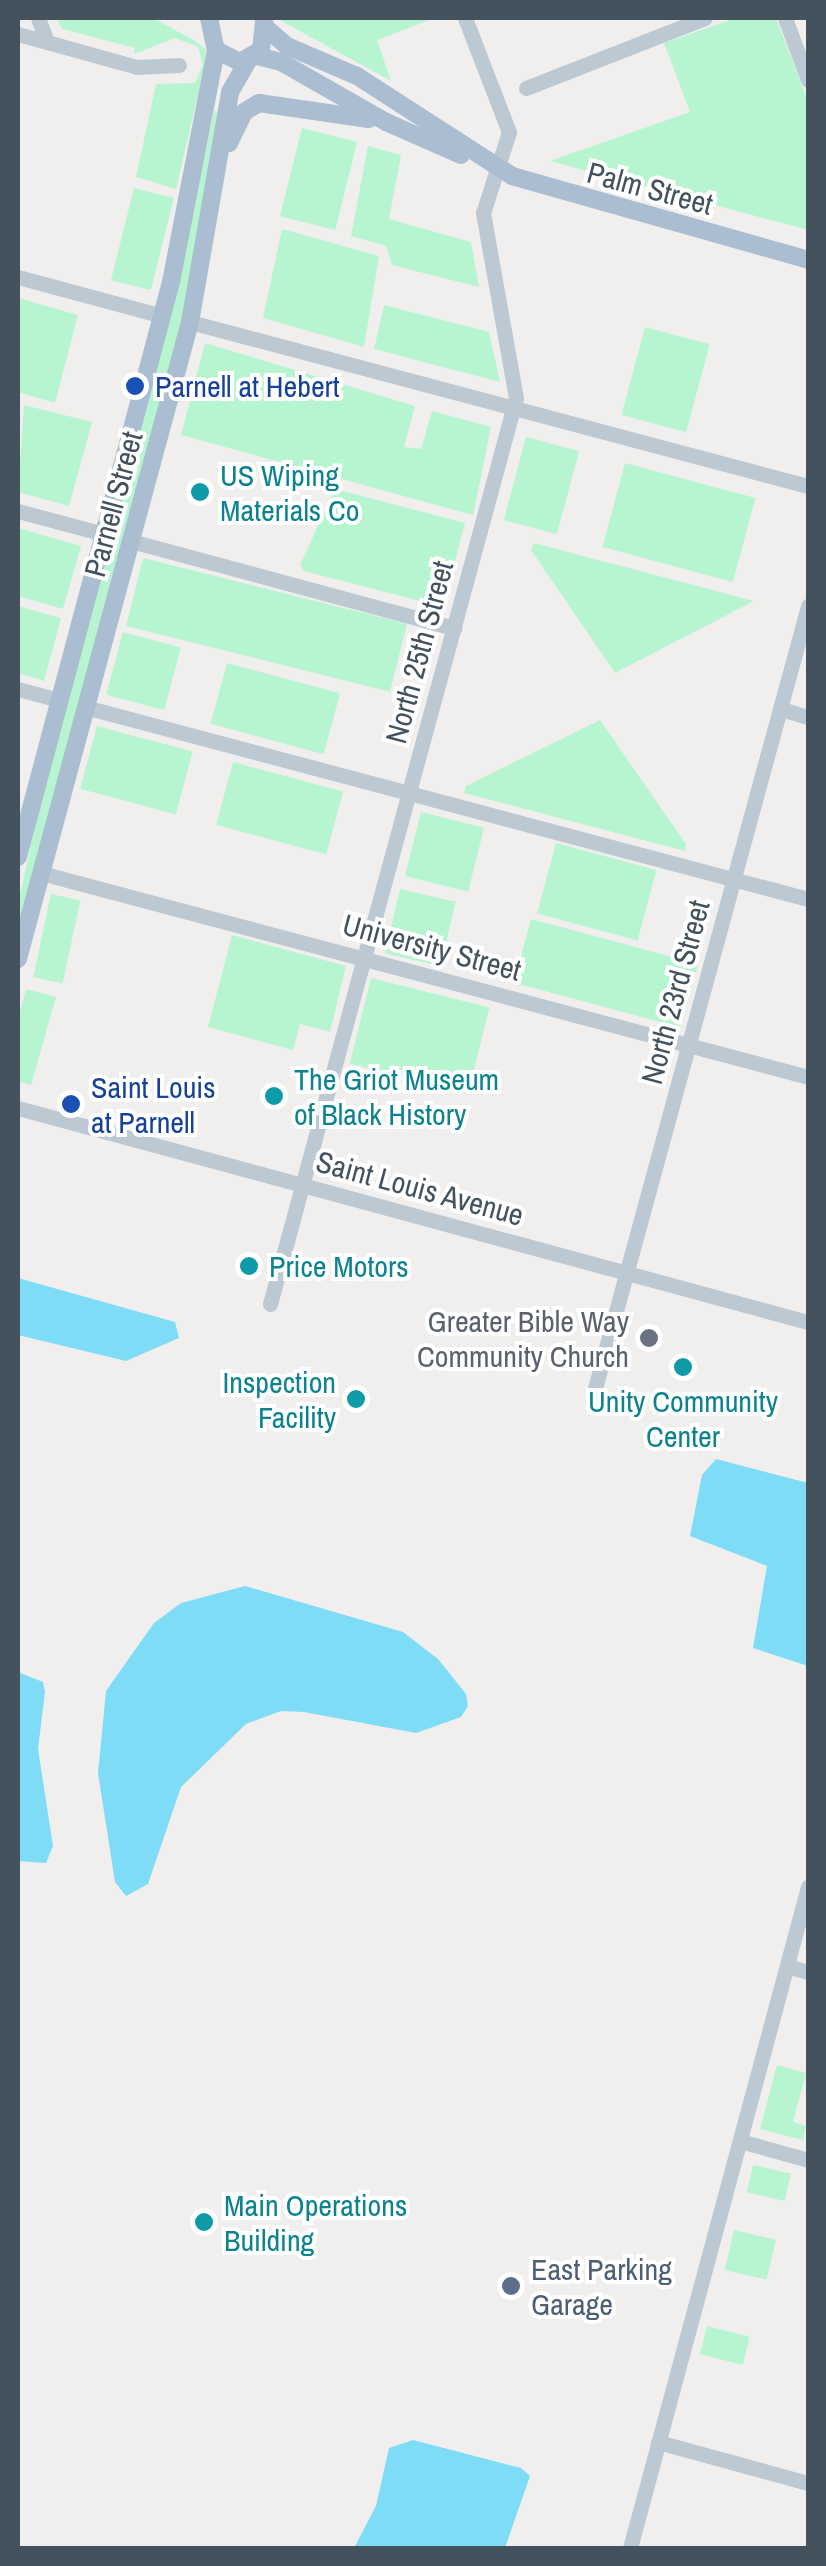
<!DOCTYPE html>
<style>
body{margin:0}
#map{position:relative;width:826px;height:2566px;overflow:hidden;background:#f1eeee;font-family:"Archivo Narrow",sans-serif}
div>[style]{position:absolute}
.green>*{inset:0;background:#b7f5d0;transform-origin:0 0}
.water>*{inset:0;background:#7fdcf7}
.minor>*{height:15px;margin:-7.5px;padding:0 7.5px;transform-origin:7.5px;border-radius:7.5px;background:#bdc9d2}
.major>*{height:18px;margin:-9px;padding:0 9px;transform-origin:9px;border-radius:9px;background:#aabdd1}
.dots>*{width:28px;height:28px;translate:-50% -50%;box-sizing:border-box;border:5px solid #fff;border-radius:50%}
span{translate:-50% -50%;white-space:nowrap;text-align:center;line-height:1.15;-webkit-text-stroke:8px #fff;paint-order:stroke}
.street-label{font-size:30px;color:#44525e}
.transit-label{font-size:30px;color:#164399}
.left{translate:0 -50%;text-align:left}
.culture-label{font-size:30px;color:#0d838f}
.right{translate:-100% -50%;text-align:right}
.worship-label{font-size:30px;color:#5b616d}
.service-label{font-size:30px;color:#4e5e75}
.frame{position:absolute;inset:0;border:20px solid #44525e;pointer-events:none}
</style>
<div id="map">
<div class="green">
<i style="clip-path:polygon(57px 18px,153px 18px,197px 42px,205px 49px,206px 60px,176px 189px,136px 177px,156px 84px,195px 83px,203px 65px,198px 47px,175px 38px,134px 54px,135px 48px,62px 29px)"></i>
<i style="clip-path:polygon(276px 18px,435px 18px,377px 40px,391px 81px)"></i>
<i style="clip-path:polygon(736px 18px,776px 18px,808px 101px,808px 230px,550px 161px,690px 112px,664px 43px)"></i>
<i style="clip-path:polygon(214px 111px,221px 113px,187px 301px,18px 933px,18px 904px,52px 751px,177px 289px)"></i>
<i style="left:302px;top:128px;width:57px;height:91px;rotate:14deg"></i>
<i style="clip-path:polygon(368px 146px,401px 155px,389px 219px,471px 242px,479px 287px,392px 265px,386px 246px,351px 236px)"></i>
<i style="left:134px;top:188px;width:41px;height:95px;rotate:14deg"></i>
<i style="clip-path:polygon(282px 229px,379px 256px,364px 347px,263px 318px)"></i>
<i style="clip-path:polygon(18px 298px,78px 315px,55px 403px,18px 392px)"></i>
<i style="clip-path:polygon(384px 305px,489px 332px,500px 382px,374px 349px)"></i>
<i style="left:645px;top:327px;width:67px;height:91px;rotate:15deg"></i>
<i style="clip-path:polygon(205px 343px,415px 406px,404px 447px,421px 449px,432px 411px,491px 427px,473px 515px,181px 435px)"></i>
<i style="clip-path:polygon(24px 405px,92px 422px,69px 506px,18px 492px)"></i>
<i style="left:526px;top:437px;width:55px;height:86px;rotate:15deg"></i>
<i style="left:625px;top:463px;width:135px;height:87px;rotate:15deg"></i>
<i style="clip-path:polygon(335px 489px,465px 523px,443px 607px,304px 571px,300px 565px)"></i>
<i style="clip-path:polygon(18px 528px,81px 546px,63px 609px,18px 596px)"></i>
<i style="clip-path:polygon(534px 543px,754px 601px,615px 673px,531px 550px)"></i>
<i style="left:143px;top:558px;width:272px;height:70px;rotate:14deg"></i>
<i style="clip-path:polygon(18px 606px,61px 618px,44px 681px,18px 673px)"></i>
<i style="left:123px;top:632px;width:60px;height:65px;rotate:15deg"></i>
<i style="left:227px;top:663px;width:117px;height:63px;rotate:15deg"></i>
<i style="clip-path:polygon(600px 720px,686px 844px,685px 851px,464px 793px,466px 786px)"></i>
<i style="left:97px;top:726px;width:99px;height:65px;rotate:15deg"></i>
<i style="left:233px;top:762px;width:114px;height:65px;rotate:15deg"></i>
<i style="left:421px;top:812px;width:65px;height:66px;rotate:14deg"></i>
<i style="left:556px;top:843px;width:104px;height:73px;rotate:15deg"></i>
<i style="left:400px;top:889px;width:57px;height:66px;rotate:13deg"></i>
<i style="left:51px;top:894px;width:30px;height:85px;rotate:12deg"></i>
<i style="left:531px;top:919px;width:173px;height:66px;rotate:15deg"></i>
<i style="clip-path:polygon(232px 935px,346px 966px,330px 1032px,300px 1024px,293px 1050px,208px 1027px)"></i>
<i style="left:371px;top:978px;width:122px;height:88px;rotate:14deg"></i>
<i style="clip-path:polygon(26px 989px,56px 997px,31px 1085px,18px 1081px,18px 1019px)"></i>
<i style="clip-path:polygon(777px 2065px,806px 2073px,793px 2122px,806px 2126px,803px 2140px,760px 2129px)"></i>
<i style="left:753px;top:2165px;width:39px;height:28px;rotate:13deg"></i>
<i style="left:734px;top:2230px;width:43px;height:41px;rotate:13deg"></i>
<i style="left:707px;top:2326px;width:44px;height:29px;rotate:14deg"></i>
</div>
<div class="water">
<i style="clip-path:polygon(18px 1278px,175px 1322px,179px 1338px,126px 1361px,18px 1335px)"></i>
<i style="clip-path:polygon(716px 1459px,808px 1483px,808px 1666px,753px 1648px,767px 1566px,690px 1536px,702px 1475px)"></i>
<i style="clip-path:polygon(245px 1586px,403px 1632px,438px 1659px,466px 1694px,468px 1706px,461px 1717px,416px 1733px,304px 1712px,281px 1711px,246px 1724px,181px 1787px,148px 1884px,126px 1896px,115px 1882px,98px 1773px,106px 1691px,154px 1623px,181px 1603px)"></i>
<i style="clip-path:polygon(18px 1672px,43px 1682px,45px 1692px,38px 1749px,53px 1846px,46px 1863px,18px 1861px)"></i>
<i style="clip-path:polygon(413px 2440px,521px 2468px,530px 2476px,505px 2548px,354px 2548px,376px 2506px,389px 2448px)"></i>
</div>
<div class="minor">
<i style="left:38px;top:18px;width:26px;rotate:69deg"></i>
<i style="left:785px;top:18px;width:66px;rotate:69.6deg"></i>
<i style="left:18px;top:34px;width:123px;rotate:15.5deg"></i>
<i style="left:137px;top:67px;width:42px;rotate:-2.7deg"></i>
<i style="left:526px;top:88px;width:192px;rotate:-21.4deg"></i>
<i style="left:18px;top:277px;width:150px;rotate:15.1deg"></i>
<i style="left:190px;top:322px;width:639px;rotate:14.86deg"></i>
<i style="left:18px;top:511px;width:89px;rotate:15deg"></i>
<i style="left:131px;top:541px;width:335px;rotate:15.1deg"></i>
<i style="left:18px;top:689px;width:42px;rotate:15deg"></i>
<i style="left:85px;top:707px;width:748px;rotate:14.87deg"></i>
<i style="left:781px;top:709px;width:28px;rotate:17deg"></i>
<i style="left:41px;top:873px;width:794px;rotate:14.89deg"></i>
<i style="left:18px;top:1108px;width:818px;rotate:15.16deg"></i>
<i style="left:270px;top:1304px;width:939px;rotate:-74.81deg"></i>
<i style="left:516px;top:398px;width:188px;rotate:-100.1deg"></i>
<i style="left:483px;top:213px;width:85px;rotate:-72.2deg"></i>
<i style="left:509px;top:132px;width:122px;rotate:-111.1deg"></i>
<i style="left:594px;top:1392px;width:815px;rotate:-74.77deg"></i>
<i style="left:787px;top:1966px;width:22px;rotate:16deg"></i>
<i style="left:740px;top:2141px;width:71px;rotate:15.6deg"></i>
<i style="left:658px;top:2442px;width:156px;rotate:15.3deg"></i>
<i style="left:630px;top:2548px;width:685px;rotate:-74.93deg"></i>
</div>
<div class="major">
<i style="left:209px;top:18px;width:33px;rotate:78deg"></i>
<i style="left:216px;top:50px;width:27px;rotate:27deg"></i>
<i style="left:240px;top:62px;width:24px;rotate:-30deg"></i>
<i style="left:261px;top:50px;width:31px;rotate:-84deg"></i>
<i style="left:265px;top:27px;width:29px;rotate:41deg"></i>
<i style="left:287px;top:46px;width:76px;rotate:23.2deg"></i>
<i style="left:357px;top:76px;width:184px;rotate:32.8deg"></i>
<i style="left:512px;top:176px;width:308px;rotate:15.8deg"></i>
<i style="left:257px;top:56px;width:25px;rotate:14deg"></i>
<i style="left:281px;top:62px;width:121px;rotate:29.7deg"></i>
<i style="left:386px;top:122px;width:82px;rotate:23.7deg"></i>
<i style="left:229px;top:143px;width:34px;rotate:-64deg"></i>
<i style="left:244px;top:112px;width:17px;rotate:-31deg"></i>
<i style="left:259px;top:103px;width:111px;rotate:8.3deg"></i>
<i style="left:18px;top:857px;width:595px;rotate:-75.1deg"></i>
<i style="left:171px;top:282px;width:236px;rotate:-79deg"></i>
<i style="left:18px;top:959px;width:660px;rotate:-74.89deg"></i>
<i style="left:190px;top:322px;width:233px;rotate:-80.1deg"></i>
<i style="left:230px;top:92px;width:36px;rotate:-60deg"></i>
</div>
<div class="dots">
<i style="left:135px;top:386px;background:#1a4fb4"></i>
<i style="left:200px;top:492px;background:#0f9aa8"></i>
<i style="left:274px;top:1096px;background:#0f9aa8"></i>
<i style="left:71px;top:1104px;background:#1a4fb4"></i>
<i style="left:249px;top:1266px;background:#0f9aa8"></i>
<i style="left:649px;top:1338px;background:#6b7280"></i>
<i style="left:683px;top:1367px;background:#0f9aa8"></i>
<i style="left:356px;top:1399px;background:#0f9aa8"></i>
<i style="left:204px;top:2222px;background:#0f9aa8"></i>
<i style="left:511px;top:2286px;background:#5c6f8a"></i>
</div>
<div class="street-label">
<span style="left:650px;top:188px;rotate:15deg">Palm Street</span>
<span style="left:113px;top:504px;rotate:-75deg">Parnell Street</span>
<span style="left:419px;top:652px;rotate:-75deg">North 25th Street</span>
<span style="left:432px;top:947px;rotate:15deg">University Street</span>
<span style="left:675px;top:992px;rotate:-75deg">North 23rd Street</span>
<span style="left:420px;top:1188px;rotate:15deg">Saint Louis Avenue</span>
</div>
<div class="transit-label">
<span class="left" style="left:155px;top:386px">Parnell at Hebert</span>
<span class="left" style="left:91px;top:1104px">Saint Louis<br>at Parnell</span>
</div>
<div class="culture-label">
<span class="left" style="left:220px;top:492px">US Wiping<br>Materials Co</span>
<span class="left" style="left:294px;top:1096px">The Griot Museum<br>of Black History</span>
<span class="left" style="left:269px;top:1266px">Price Motors</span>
<span class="right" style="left:336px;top:1399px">Inspection<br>Facility</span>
<span style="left:683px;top:1418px">Unity Community<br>Center</span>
<span class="left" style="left:224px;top:2222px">Main Operations<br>Building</span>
</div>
<div class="worship-label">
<span class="right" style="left:629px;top:1338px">Greater Bible Way<br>Community Church</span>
</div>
<div class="service-label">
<span class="left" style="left:531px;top:2286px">East Parking<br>Garage</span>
</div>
<div class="frame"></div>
</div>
